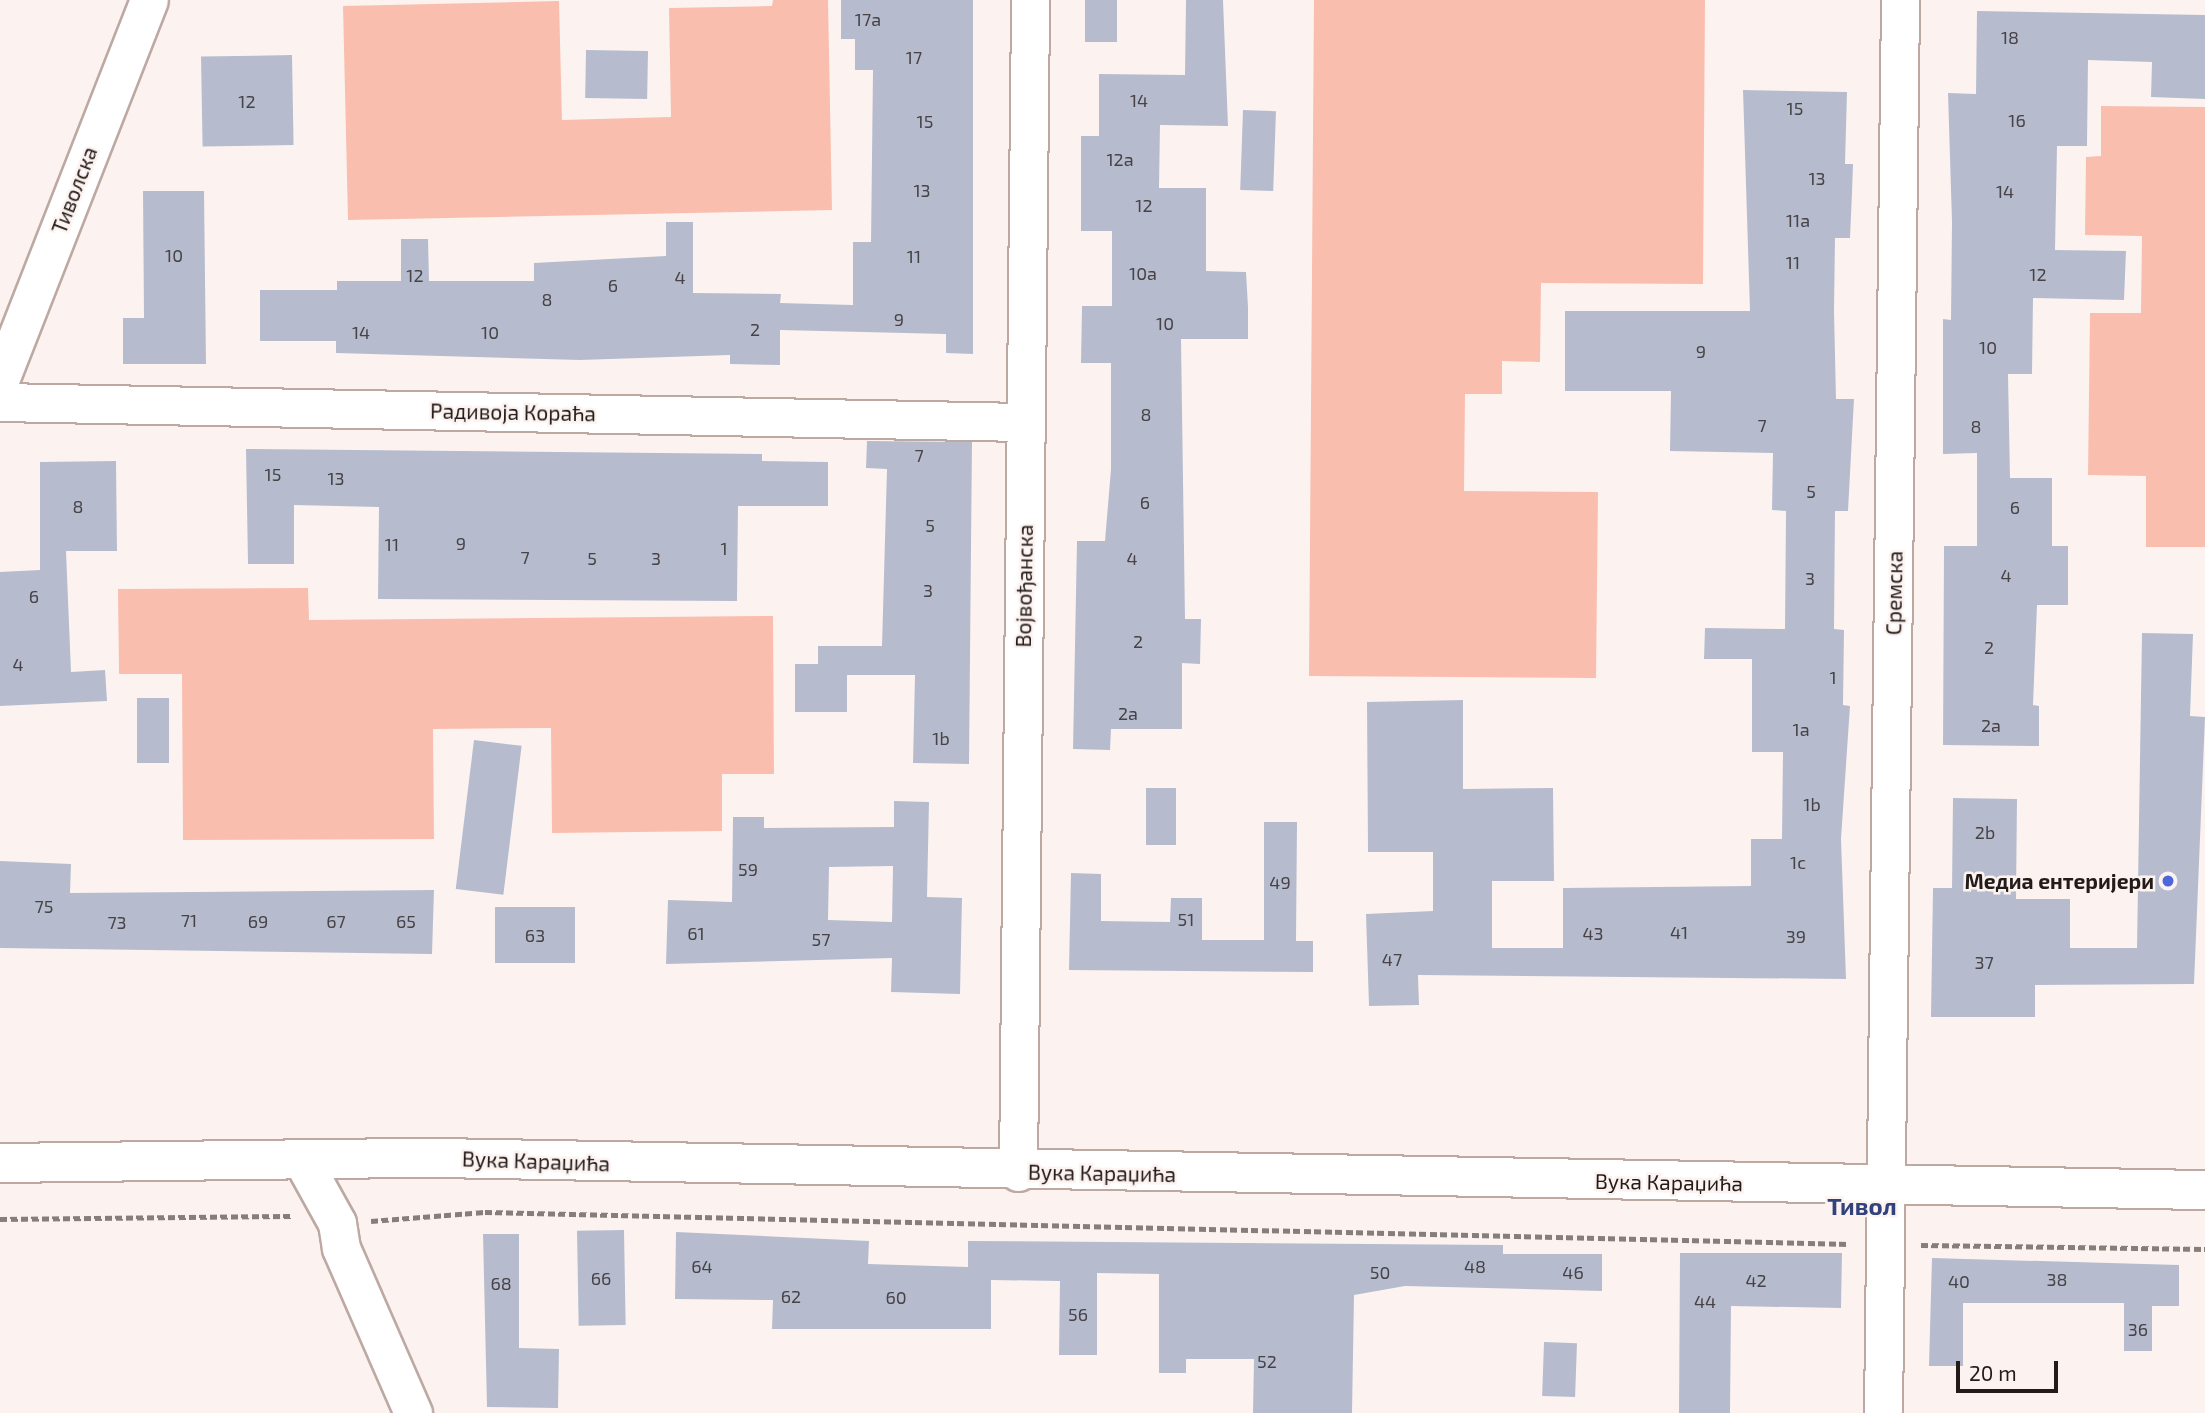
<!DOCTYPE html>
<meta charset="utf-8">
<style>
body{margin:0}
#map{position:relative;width:2205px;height:1413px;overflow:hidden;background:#fcf3f1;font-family:"Exo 2",sans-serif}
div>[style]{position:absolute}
.green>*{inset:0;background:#fabeae}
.building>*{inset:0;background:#b6bcce;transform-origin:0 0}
.path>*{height:4.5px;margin-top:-2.25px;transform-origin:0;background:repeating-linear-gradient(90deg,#857e7b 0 7px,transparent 0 10.5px)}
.roads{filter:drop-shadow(2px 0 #bda8a2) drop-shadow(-2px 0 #bda8a2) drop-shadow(0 2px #bda8a2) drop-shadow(0 -2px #bda8a2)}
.street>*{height:37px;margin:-18.5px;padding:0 18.5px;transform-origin:18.5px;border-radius:18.5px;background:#fff}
.secondary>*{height:38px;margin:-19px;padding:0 19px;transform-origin:19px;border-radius:19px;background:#fff}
.dots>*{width:19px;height:19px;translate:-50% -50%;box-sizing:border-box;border:4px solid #fcf3f1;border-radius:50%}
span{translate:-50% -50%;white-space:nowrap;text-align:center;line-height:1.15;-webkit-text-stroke:5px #fcf3f1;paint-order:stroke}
.number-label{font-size:18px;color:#474346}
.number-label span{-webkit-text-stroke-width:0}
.street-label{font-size:21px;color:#221b18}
.poi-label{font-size:21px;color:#221b18;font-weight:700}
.right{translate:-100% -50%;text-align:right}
.quarter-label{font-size:24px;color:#32427c;font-weight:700}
.scale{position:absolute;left:1956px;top:1361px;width:102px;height:32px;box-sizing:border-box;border:4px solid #221b18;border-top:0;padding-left:9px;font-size:21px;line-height:24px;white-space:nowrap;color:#221b18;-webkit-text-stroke:5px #fcf3f1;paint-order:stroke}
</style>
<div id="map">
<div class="green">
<i style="clip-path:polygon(773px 0,828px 0,832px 210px,348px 220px,343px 6px,559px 1px,562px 120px,671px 117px,669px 8px,772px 6px)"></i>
<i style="clip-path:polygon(1314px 0,1705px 0,1703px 284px,1541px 283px,1540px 362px,1502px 361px,1502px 394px,1465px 394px,1464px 491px,1598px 492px,1596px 678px,1309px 676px)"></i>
<i style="clip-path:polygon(2101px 106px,2205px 107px,2205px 547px,2146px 547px,2146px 476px,2088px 475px,2090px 313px,2141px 313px,2142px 236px,2085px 235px,2086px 157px,2101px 156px)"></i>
<i style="clip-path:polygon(308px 588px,309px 620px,773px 616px,774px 774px,722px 774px,722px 831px,552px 833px,551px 728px,433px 729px,434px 839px,183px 840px,182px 674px,119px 674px,118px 589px)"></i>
</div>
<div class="building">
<i style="clip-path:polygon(841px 0,973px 0,973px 354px,946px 353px,946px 334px,780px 330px,780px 365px,730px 364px,730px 355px,580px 360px,336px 353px,336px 341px,260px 341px,260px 290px,337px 290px,337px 281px,401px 281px,401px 239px,428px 239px,429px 281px,534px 281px,534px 263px,666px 256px,666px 222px,693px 222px,693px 293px,781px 294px,780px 303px,853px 305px,853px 242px,871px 242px,873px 70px,855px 70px,855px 39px,841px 39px)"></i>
<i style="left:1085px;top:0;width:32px;height:42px"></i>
<i style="clip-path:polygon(1186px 0,1223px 0,1228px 126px,1160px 125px,1159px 188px,1206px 188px,1206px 271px,1246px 272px,1248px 307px,1248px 339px,1181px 339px,1185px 619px,1201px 619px,1200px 664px,1182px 663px,1182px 729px,1111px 729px,1110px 750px,1073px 749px,1077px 541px,1105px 541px,1111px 469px,1111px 363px,1081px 363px,1082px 306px,1112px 306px,1112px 231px,1081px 231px,1081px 136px,1099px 136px,1099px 74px,1185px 75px)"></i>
<i style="clip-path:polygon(1977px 11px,2205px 15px,2205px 99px,2151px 97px,2152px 62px,2088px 60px,2087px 146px,2057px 146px,2055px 250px,2126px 251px,2124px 300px,2033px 298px,2032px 374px,2008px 374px,2010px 478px,2052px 478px,2052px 546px,2068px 546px,2068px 605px,2037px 605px,2033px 705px,2039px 706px,2039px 746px,1943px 745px,1944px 546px,1977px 546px,1977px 453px,1943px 454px,1943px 319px,1951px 320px,1952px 222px,1948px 93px,1976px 94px)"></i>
<i style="left:586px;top:50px;width:62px;height:48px;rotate:1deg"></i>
<i style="left:292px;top:55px;width:90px;height:91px;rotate:89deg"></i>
<i style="clip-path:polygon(1743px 90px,1847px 92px,1845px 164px,1853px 164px,1852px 193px,1850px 238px,1835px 238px,1834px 311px,1836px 399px,1854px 399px,1848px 511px,1835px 511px,1834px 629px,1844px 630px,1843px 705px,1850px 706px,1841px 839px,1846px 979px,1418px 975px,1419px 1005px,1369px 1006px,1366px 914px,1433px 911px,1433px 852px,1368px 852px,1367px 702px,1463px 700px,1463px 789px,1553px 788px,1554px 881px,1492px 881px,1492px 948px,1563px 948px,1563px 888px,1751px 886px,1751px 839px,1782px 839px,1783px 752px,1752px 752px,1752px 659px,1704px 659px,1705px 628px,1785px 629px,1786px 511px,1772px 510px,1773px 453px,1670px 451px,1671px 391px,1565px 391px,1565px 311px,1750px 311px)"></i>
<i style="left:1243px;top:110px;width:33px;height:80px;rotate:2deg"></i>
<i style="clip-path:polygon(143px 191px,204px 191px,206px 364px,123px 364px,123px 318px,144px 318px)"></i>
<i style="clip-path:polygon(867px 441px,972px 442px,969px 764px,913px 763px,915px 675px,847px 675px,847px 712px,795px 712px,795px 664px,818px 664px,818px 646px,882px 646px,887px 469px,866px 468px)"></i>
<i style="clip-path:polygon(246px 449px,762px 454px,762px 461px,828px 462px,828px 506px,738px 506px,737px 601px,378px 599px,379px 507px,294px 505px,294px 564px,248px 564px)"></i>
<i style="clip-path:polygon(116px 461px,117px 551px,66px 551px,71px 672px,105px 670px,107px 701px,0 706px,0 572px,40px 570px,40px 462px)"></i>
<i style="clip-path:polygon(2142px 633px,2193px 634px,2190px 716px,2205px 717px,2194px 984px,2035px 985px,2035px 1017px,1931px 1017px,1933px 888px,1952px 888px,1953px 798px,2017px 799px,2016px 899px,2070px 899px,2070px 948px,2137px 948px)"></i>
<i style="left:137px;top:698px;width:32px;height:65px"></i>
<i style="left:474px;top:740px;width:48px;height:150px;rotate:7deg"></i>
<i style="left:1176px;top:788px;width:57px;height:30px;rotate:90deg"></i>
<i style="clip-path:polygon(evenodd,894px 801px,929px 802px,927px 897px,962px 898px,960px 994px,891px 992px,892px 958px,666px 964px,668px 900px,732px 902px,733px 817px,764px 817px,764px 828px,894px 827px,894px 801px,893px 866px,892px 922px,828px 920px,829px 867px,893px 866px)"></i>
<i style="clip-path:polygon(1264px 822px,1297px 822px,1296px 941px,1313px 941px,1313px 972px,1069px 970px,1071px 873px,1101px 874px,1101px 921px,1170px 922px,1171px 898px,1202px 898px,1202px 940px,1264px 940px)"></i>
<i style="clip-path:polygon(0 861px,71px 864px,70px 893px,434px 890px,432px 954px,0 948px)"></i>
<i style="left:495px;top:907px;width:80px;height:56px"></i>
<i style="left:624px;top:1230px;width:95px;height:47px;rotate:89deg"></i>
<i style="clip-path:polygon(676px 1232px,869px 1241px,868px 1264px,968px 1267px,968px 1241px,1503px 1245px,1503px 1254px,1602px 1254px,1602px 1291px,1405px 1286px,1354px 1295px,1352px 1413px,1253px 1413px,1254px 1359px,1186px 1359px,1186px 1373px,1159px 1373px,1159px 1274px,1097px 1273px,1097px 1355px,1059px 1355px,1060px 1281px,991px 1280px,991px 1329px,772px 1329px,773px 1300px,675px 1299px)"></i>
<i style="clip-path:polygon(483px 1234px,519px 1234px,519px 1348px,559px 1349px,558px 1408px,487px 1407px)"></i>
<i style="clip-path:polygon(1680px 1253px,1842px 1253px,1841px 1308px,1731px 1306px,1730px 1413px,1679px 1413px)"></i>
<i style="clip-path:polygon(1932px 1258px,2179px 1265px,2179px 1306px,2152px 1306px,2152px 1351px,2124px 1351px,2124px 1303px,1963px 1303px,1963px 1366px,1929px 1366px)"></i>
<i style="left:1544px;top:1342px;width:33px;height:54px;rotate:2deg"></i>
</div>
<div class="path">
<i style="left:0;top:1219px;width:293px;rotate:-0.6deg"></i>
<i style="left:371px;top:1221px;width:114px;rotate:-4.5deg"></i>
<i style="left:485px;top:1212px;width:1364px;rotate:1.34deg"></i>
<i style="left:1921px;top:1245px;width:284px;rotate:0.8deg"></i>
</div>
<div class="roads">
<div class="street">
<i style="left:0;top:380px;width:408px;rotate:-68.6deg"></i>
<i style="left:0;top:402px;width:1025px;rotate:1.12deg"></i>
<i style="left:301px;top:1158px;width:74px;rotate:61deg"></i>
<i style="left:337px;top:1223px;width:25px;rotate:81deg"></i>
<i style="left:341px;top:1248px;width:180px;rotate:66.4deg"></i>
<i style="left:1018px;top:1172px;width:1172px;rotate:-89.41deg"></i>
<i style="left:1883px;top:1413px;width:1413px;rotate:-89.31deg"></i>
</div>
<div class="secondary">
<i style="left:0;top:1163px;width:438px;rotate:-0.7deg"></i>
<i style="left:438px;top:1158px;width:1767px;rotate:1.04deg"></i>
</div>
</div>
<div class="dots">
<i style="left:2168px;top:881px;background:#4c67db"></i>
</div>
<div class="number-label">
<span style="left:868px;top:19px">17a</span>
<span style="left:2010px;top:37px">18</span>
<span style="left:914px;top:57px">17</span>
<span style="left:1139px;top:100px">14</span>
<span style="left:247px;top:101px">12</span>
<span style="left:1795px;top:108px">15</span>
<span style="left:2017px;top:120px">16</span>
<span style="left:925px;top:121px">15</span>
<span style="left:1120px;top:159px">12a</span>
<span style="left:1817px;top:178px">13</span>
<span style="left:922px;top:190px">13</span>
<span style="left:2005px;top:191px">14</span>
<span style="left:1144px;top:205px">12</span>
<span style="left:1798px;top:220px">11a</span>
<span style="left:174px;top:255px">10</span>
<span style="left:914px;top:256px">11</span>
<span style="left:1793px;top:262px">11</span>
<span style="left:1143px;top:273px">10a</span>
<span style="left:2038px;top:274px">12</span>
<span style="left:415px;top:275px">12</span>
<span style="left:680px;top:277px">4</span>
<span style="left:613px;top:285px">6</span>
<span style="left:547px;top:299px">8</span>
<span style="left:899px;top:319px">9</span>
<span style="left:1165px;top:323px">10</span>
<span style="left:755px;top:329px">2</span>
<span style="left:361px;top:332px">14</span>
<span style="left:490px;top:332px">10</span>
<span style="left:1988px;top:347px">10</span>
<span style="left:1701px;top:351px">9</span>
<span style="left:1146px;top:414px">8</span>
<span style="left:1762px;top:425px">7</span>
<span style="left:1976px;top:426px">8</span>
<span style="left:919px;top:455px">7</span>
<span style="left:273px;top:474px">15</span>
<span style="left:336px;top:478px">13</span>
<span style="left:1811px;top:491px">5</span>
<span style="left:1145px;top:502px">6</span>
<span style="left:78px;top:506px">8</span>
<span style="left:2015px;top:507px">6</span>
<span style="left:930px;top:525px">5</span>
<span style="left:461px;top:543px">9</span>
<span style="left:392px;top:544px">11</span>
<span style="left:724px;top:548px">1</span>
<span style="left:525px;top:557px">7</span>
<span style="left:592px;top:558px">5</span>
<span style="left:656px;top:558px">3</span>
<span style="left:1132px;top:558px">4</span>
<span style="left:2006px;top:575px">4</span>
<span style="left:1810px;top:578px">3</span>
<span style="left:928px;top:590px">3</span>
<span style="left:34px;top:596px">6</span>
<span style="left:1138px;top:641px">2</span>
<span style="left:1989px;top:647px">2</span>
<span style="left:18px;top:664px">4</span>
<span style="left:1833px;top:677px">1</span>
<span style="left:1128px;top:713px">2a</span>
<span style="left:1991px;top:725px">2a</span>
<span style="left:1801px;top:729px">1a</span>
<span style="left:941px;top:738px">1b</span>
<span style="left:1812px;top:804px">1b</span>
<span style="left:1985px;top:832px">2b</span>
<span style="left:1798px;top:862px">1c</span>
<span style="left:748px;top:869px">59</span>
<span style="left:1280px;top:882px">49</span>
<span style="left:44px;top:906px">75</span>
<span style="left:1186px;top:919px">51</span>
<span style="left:189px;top:920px">71</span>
<span style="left:258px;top:921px">69</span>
<span style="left:336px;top:921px">67</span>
<span style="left:406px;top:921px">65</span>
<span style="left:117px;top:922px">73</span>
<span style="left:1679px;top:932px">41</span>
<span style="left:696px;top:933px">61</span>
<span style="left:1593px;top:933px">43</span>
<span style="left:535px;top:935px">63</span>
<span style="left:1796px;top:936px">39</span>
<span style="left:821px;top:939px">57</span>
<span style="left:1392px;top:959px">47</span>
<span style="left:1984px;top:962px">37</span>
<span style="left:702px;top:1266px">64</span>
<span style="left:1475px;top:1266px">48</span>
<span style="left:1380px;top:1272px">50</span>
<span style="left:1573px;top:1272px">46</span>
<span style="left:601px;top:1278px">66</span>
<span style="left:2057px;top:1279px">38</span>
<span style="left:1756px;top:1280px">42</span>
<span style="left:1959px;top:1281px">40</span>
<span style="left:501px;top:1283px">68</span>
<span style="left:791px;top:1296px">62</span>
<span style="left:896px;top:1297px">60</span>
<span style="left:1705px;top:1301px">44</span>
<span style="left:1078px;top:1314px">56</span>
<span style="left:2138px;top:1329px">36</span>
<span style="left:1267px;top:1361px">52</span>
</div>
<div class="street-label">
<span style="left:74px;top:190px;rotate:-69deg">Тиволска</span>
<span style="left:513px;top:412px;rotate:1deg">Радивоја Кораћа</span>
<span style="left:1024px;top:586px;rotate:-89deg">Војвођанска</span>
<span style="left:1894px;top:593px;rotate:-89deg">Сремска</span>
<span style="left:536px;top:1161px;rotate:2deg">Вука Караџића</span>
<span style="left:1102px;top:1173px;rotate:1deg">Вука Караџића</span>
<span style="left:1669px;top:1182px;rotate:1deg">Вука Караџића</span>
</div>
<div class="poi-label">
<span class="right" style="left:2154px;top:881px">Медиа ентеријери</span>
</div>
<div class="quarter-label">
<span style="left:1862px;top:1206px">Тивол</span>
</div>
<div class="scale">20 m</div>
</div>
